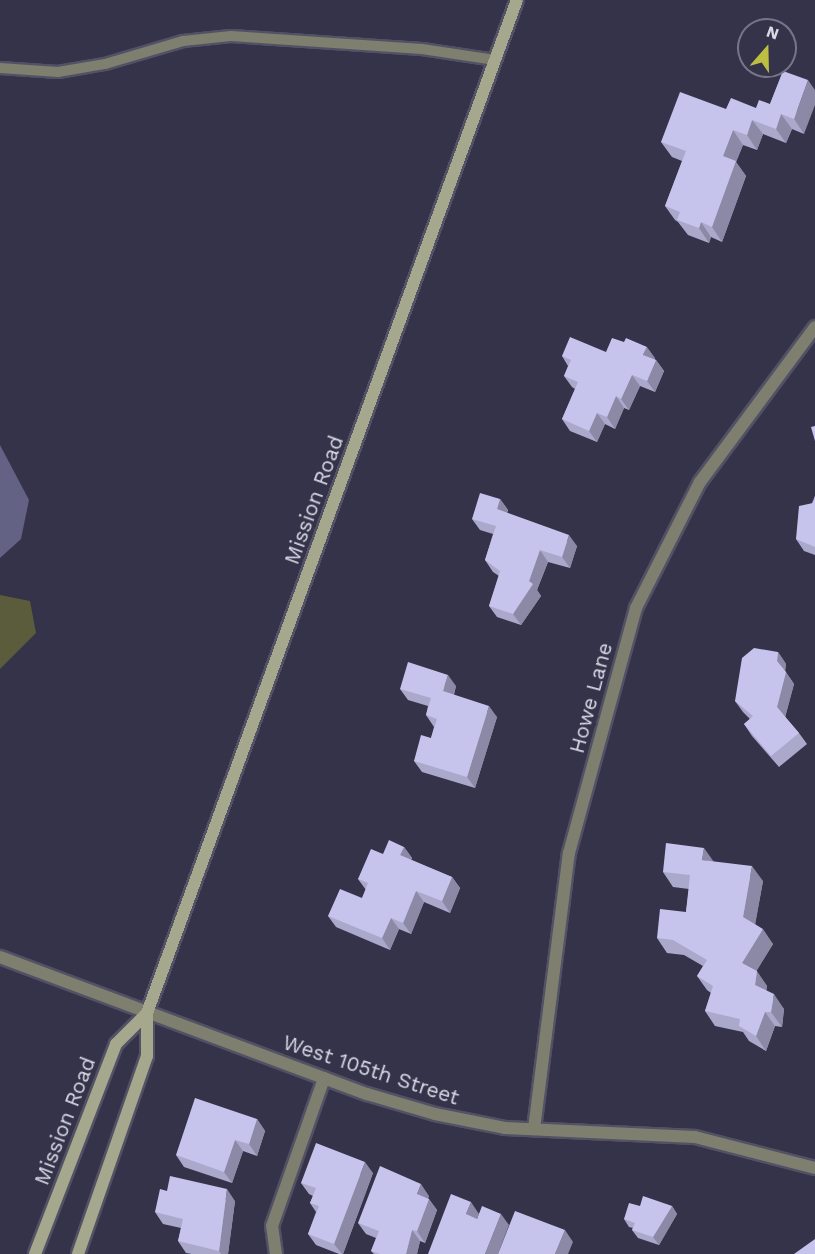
<!DOCTYPE html>
<style>
body{margin:0}
#map{position:relative;width:815px;height:1254px;overflow:hidden;background:#343349;font-family:"Work Sans",sans-serif}
div>[style]{position:absolute}
.green>*{inset:0;background:#5a5c3c}
.water>*{inset:0;background:#636184}
.roads{filter:drop-shadow(2px 0 #525165) drop-shadow(-2px 0 #525165) drop-shadow(0 2px #525165) drop-shadow(0 -2px #525165)}
.lane>*{height:10px;margin:-5px;padding:0 5px;transform-origin:5px;border-radius:5px;background:#7e7f6e}
.street>*{height:12px;margin:-6px;padding:0 6px;transform-origin:6px;border-radius:6px;background:#7e7f6e}
.secondary>*{height:12px;margin:-6px;padding:0 6px;transform-origin:6px;border-radius:6px;background:#a6a88d}
.wall>*{inset:0;background:#aaa9cb}
.shaded-wall>*{inset:0;background:#8b89a5}
.building>*{inset:0;background:#c6c4ec}
span{translate:-50% -50%;white-space:nowrap;text-align:center;line-height:1.15;-webkit-text-stroke:6px #343349;paint-order:stroke}
.street-label{font-size:21px;color:#d8d8e6}
.north{position:absolute;left:737px;top:18px;width:60px;height:60px;box-sizing:border-box;background:#343349;border:2px solid #767588;border-radius:50%;rotate:20deg;font-size:16px;font-weight:700;line-height:24px;text-align:center;color:#d8d8e6}
.north::after{content:'';display:block;margin:auto;width:21px;height:27px;background:#bdbf43;clip-path:polygon(50% 0,100% 100%,50% 72%,0 100%)}
</style>
<div id="map">
<div class="green">
<i style="clip-path:polygon(0 595px,30px 601px,36px 633px,0 669px)"></i>
</div>
<div class="water">
<i style="clip-path:polygon(0 445px,29px 500px,21px 539px,0 558px)"></i>
</div>
<div class="roads">
<div class="lane">
<i style="left:0;top:68px;width:58px;rotate:3.9deg"></i>
<i style="left:58px;top:72px;width:48px;rotate:-9.7deg"></i>
<i style="left:105px;top:64px;width:81px;rotate:-16.4deg"></i>
<i style="left:183px;top:41px;width:48px;rotate:-5.9deg"></i>
<i style="left:231px;top:36px;width:191px;rotate:3.9deg"></i>
<i style="left:422px;top:49px;width:74px;rotate:8.6deg"></i>
</div>
<div class="street">
<i style="left:0;top:957px;width:392px;rotate:20.5deg"></i>
<i style="left:367px;top:1094px;width:71px;rotate:16.4deg"></i>
<i style="left:435px;top:1114px;width:71px;rotate:11.3deg"></i>
<i style="left:505px;top:1128px;width:190px;rotate:2.7deg"></i>
<i style="left:695px;top:1137px;width:124px;rotate:14.5deg"></i>
<i style="left:534px;top:1129px;width:278px;rotate:-82.8deg"></i>
<i style="left:569px;top:853px;width:254px;rotate:-74.7deg"></i>
<i style="left:636px;top:608px;width:141px;rotate:-63.1deg"></i>
<i style="left:700px;top:482px;width:193px;rotate:-53.4deg"></i>
<i style="left:276px;top:1254px;width:28px;rotate:-98deg"></i>
<i style="left:272px;top:1226px;width:157px;rotate:-70.6deg"></i>
</div>
<div class="secondary">
<i style="left:35px;top:1254px;width:225px;rotate:-68.9deg"></i>
<i style="left:116px;top:1044px;width:44px;rotate:-45deg"></i>
<i style="left:78px;top:1254px;width:210px;rotate:-70.8deg"></i>
<i style="left:147px;top:1056px;width:43px;rotate:-90deg"></i>
<i style="left:147px;top:1013px;width:1078px;rotate:-69.94deg"></i>
</div>
</div>
<div class="wall">
<i style="clip-path:polygon(783px 71px,804px 134px,792px 129px,786px 143px,763px 134px,757px 150px,743px 145px,736px 162px,746px 176px,722px 242px,711px 237px,709px 243px,688px 235px,678px 222px,675px 220px,665px 206px,682px 161px,672px 157px,661px 142px,726px 109px,756px 108px,770px 104px)"></i>
<i style="clip-path:polygon(606px 352px,655px 358px,654px 359px,656px 360px,664px 371px,655px 392px,640px 386px,629px 410px,624px 408px,615px 429px,605px 424px,597px 442px,570px 431px,562px 419px,575px 389px,572px 387px,564px 376px,568px 366px,562px 356px)"></i>
<i style="clip-path:polygon(815px 496px,815px 555px,804px 551px,796px 539px)"></i>
<i style="clip-path:polygon(500px 499px,508px 510px,507px 513px,577px 546px,570px 568px,548px 562px,537px 590px,541px 596px,521px 625px,497px 617px,489px 606px,499px 576px,493px 572px,485px 560px,493px 534px,480px 530px,472px 519px)"></i>
<i style="clip-path:polygon(778px 652px,786px 664px,785px 671px,794px 684px,785px 717px,799px 733px,807px 744px,779px 767px,752px 736px,744px 724px,750px 719px,743px 712px,735px 701px)"></i>
<i style="clip-path:polygon(456px 686px,454px 695px,497px 717px,475px 788px,422px 772px,414px 761px,431px 738px,434px 727px,426px 715px,428px 706px,408px 700px,400px 689px)"></i>
<i style="clip-path:polygon(404px 847px,412px 858px,411px 860px,452px 877px,460px 888px,450px 913px,424px 902px,411px 934px,399px 929px,390px 950px,336px 927px,328px 916px,362px 898px,366px 890px,358px 879px,383px 854px)"></i>
<i style="clip-path:polygon(714px 862px,763px 881px,755px 924px,773px 944px,756px 971px,767px 986px,766px 991px,784px 1009px,782px 1027px,775px 1026px,766px 1051px,749px 1041px,743px 1032px,715px 1026px,705px 1011px,711px 993px,707px 990px,697px 976px,703px 966px,684px 955px,667px 953px,657px 938px,686px 912px,689px 889px,673px 887px,663px 872px)"></i>
<i style="clip-path:polygon(257px 1119px,265px 1131px,257px 1156px,243px 1151px,232px 1183px,184px 1167px,176px 1155px)"></i>
<i style="clip-path:polygon(373px 1173px,343px 1254px,339px 1254px,316px 1245px,308px 1234px,316px 1212px,310px 1203px,313px 1196px,309px 1194px,301px 1183px)"></i>
<i style="clip-path:polygon(167px 1191px,235px 1201px,228px 1254px,192px 1254px,186px 1253px,178px 1241px,181px 1228px,163px 1224px,155px 1212px)"></i>
<i style="clip-path:polygon(429px 1196px,428px 1198px,437px 1210px,425px 1243px,420px 1241px,417px 1254px,374px 1254px,371px 1251px,376px 1238px,366px 1234px,358px 1223px)"></i>
<i style="clip-path:polygon(640px 1206px,672px 1206px,677px 1214px,659px 1245px,638px 1238px,632px 1230px,633px 1228px,629px 1227px,624px 1219px)"></i>
</div>
<div class="shaded-wall">
<i style="clip-path:polygon(808px 80px,815px 90px,815px 105px,804px 134px,794px 119px)"></i>
<i style="clip-path:polygon(781px 114px,792px 129px,786px 143px,776px 129px)"></i>
<i style="clip-path:polygon(752px 120px,763px 134px,757px 150px,747px 135px)"></i>
<i style="clip-path:polygon(733px 130px,743px 145px,736px 162px,746px 176px,722px 242px,712px 227px,723px 156px)"></i>
<i style="clip-path:polygon(701px 222px,711px 237px,709px 243px,699px 228px)"></i>
<i style="clip-path:polygon(647px 347px,655px 358px,651px 366px,643px 355px)"></i>
<i style="clip-path:polygon(656px 360px,664px 371px,655px 392px,647px 381px)"></i>
<i style="clip-path:polygon(632px 375px,640px 386px,629px 410px,621px 399px)"></i>
<i style="clip-path:polygon(616px 396px,624px 408px,615px 429px,607px 417px)"></i>
<i style="clip-path:polygon(597px 413px,605px 424px,597px 442px,589px 431px)"></i>
<i style="clip-path:polygon(500px 499px,508px 510px,505px 520px,497px 509px)"></i>
<i style="clip-path:polygon(569px 535px,577px 546px,570px 568px,562px 557px)"></i>
<i style="clip-path:polygon(540px 550px,548px 562px,537px 590px,541px 596px,521px 625px,513px 614px,529px 581px)"></i>
<i style="clip-path:polygon(778px 652px,786px 664px,785px 672px,777px 661px)"></i>
<i style="clip-path:polygon(786px 672px,794px 684px,785px 718px,777px 707px)"></i>
<i style="clip-path:polygon(448px 675px,456px 686px,451px 703px,443px 691px)"></i>
<i style="clip-path:polygon(489px 706px,497px 717px,475px 788px,467px 777px)"></i>
<i style="clip-path:polygon(404px 847px,412px 858px,408px 867px,400px 855px)"></i>
<i style="clip-path:polygon(704px 848px,714px 862px,702px 860px)"></i>
<i style="clip-path:polygon(752px 866px,763px 881px,754px 931px,743px 917px)"></i>
<i style="clip-path:polygon(452px 877px,460px 888px,450px 913px,442px 901px)"></i>
<i style="clip-path:polygon(416px 891px,424px 902px,411px 934px,403px 923px)"></i>
<i style="clip-path:polygon(391px 918px,399px 929px,390px 950px,382px 938px)"></i>
<i style="clip-path:polygon(763px 929px,773px 944px,753px 977px,742px 963px)"></i>
<i style="clip-path:polygon(757px 971px,767px 986px,765px 1000px,755px 985px)"></i>
<i style="clip-path:polygon(774px 994px,784px 1009px,782px 1027px,771px 1012px)"></i>
<i style="clip-path:polygon(765px 1012px,775px 1026px,766px 1051px,756px 1036px)"></i>
<i style="clip-path:polygon(257px 1119px,265px 1131px,257px 1156px,249px 1144px)"></i>
<i style="clip-path:polygon(235px 1140px,243px 1151px,232px 1183px,224px 1172px)"></i>
<i style="clip-path:polygon(365px 1162px,373px 1173px,343px 1254px,342px 1254px,334px 1244px)"></i>
<i style="clip-path:polygon(421px 1184px,429px 1196px,425px 1206px,417px 1194px)"></i>
<i style="clip-path:polygon(227px 1189px,235px 1201px,228px 1254px,221px 1254px,219px 1251px)"></i>
<i style="clip-path:polygon(429px 1199px,437px 1210px,425px 1243px,417px 1231px)"></i>
<i style="clip-path:polygon(471px 1202px,479px 1214px,474px 1226px,466px 1214px)"></i>
<i style="clip-path:polygon(672px 1206px,677px 1214px,659px 1245px,653px 1237px)"></i>
<i style="clip-path:polygon(501px 1214px,509px 1225px,498px 1254px,485px 1254px)"></i>
<i style="clip-path:polygon(412px 1230px,420px 1241px,417px 1254px,406px 1254px)"></i>
<i style="clip-path:polygon(565px 1230px,573px 1242px,568px 1254px,555px 1254px)"></i>
</div>
<div class="building">
<i style="clip-path:polygon(783px 71px,808px 80px,794px 119px,781px 114px,776px 129px,752px 120px,747px 135px,733px 130px,723px 156px,736px 161px,712px 227px,701px 222px,699px 228px,677px 220px,680px 212px,665px 206px,686px 151px,661px 142px,680px 92px,726px 109px,731px 98px,756px 108px,759px 100px,770px 104px)"></i>
<i style="clip-path:polygon(570px 337px,606px 352px,612px 338px,624px 342px,626px 338px,647px 347px,643px 355px,656px 360px,647px 381px,632px 375px,621px 399px,616px 396px,607px 417px,597px 413px,589px 431px,562px 419px,578px 382px,564px 376px,571px 360px,562px 356px)"></i>
<i style="clip-path:polygon(815px 426px,815px 441px,811px 427px)"></i>
<i style="clip-path:polygon(480px 493px,500px 499px,497px 509px,569px 535px,562px 557px,540px 550px,529px 581px,533px 584px,513px 614px,489px 606px,500px 571px,485px 560px,496px 526px,472px 519px)"></i>
<i style="clip-path:polygon(815px 496px,815px 547px,796px 539px,799px 506px,813px 503px)"></i>
<i style="clip-path:polygon(754px 648px,778px 652px,777px 661px,786px 672px,777px 707px,799px 733px,771px 756px,744px 724px,753px 716px,735px 701px,742px 658px)"></i>
<i style="clip-path:polygon(408px 662px,448px 675px,443px 691px,489px 706px,467px 777px,414px 761px,421px 735px,431px 738px,437px 719px,426px 715px,431px 698px,400px 689px)"></i>
<i style="clip-path:polygon(389px 840px,404px 847px,400px 855px,452px 877px,442px 901px,416px 891px,403px 923px,391px 918px,382px 938px,328px 916px,340px 889px,362px 898px,368px 883px,358px 879px,371px 849px,383px 854px)"></i>
<i style="clip-path:polygon(666px 843px,704px 848px,702px 860px,752px 866px,743px 917px,763px 929px,742px 963px,757px 971px,755px 985px,774px 994px,771px 1012px,765px 1012px,756px 1036px,739px 1026px,740px 1019px,705px 1011px,713px 986px,697px 976px,707px 960px,673px 940px,657px 938px,660px 909px,686px 912px,690px 875px,663px 872px)"></i>
<i style="clip-path:polygon(195px 1098px,257px 1119px,249px 1144px,235px 1140px,224px 1172px,176px 1155px)"></i>
<i style="clip-path:polygon(316px 1143px,365px 1162px,334px 1244px,308px 1234px,319px 1206px,310px 1203px,316px 1188px,301px 1183px)"></i>
<i style="clip-path:polygon(380px 1166px,421px 1184px,417px 1194px,429px 1199px,417px 1231px,412px 1230px,406px 1254px,380px 1254px,371px 1251px,379px 1231px,358px 1223px)"></i>
<i style="clip-path:polygon(170px 1176px,227px 1189px,219px 1251px,178px 1241px,183px 1219px,155px 1212px,160px 1189px,167px 1191px)"></i>
<i style="clip-path:polygon(451px 1194px,471px 1202px,466px 1214px,477px 1219px,482px 1206px,501px 1214px,485px 1254px,428px 1254px)"></i>
<i style="clip-path:polygon(643px 1196px,672px 1206px,653px 1237px,632px 1230px,635px 1223px,624px 1219px,629px 1203px,640px 1206px)"></i>
<i style="clip-path:polygon(515px 1211px,565px 1230px,555px 1254px,498px 1254px)"></i>
<i style="clip-path:polygon(815px 1239px,815px 1254px,794px 1254px)"></i>
</div>
<div class="street-label">
<span style="left:314px;top:500px;rotate:-70deg">Mission Road</span>
<span style="left:591px;top:698px;rotate:-75deg">Howe Lane</span>
<span style="left:371px;top:1070px;rotate:18deg">West 105th Street</span>
<span style="left:65px;top:1121px;rotate:-69deg">Mission Road</span>
</div>
<div class="north">N</div>
</div>
